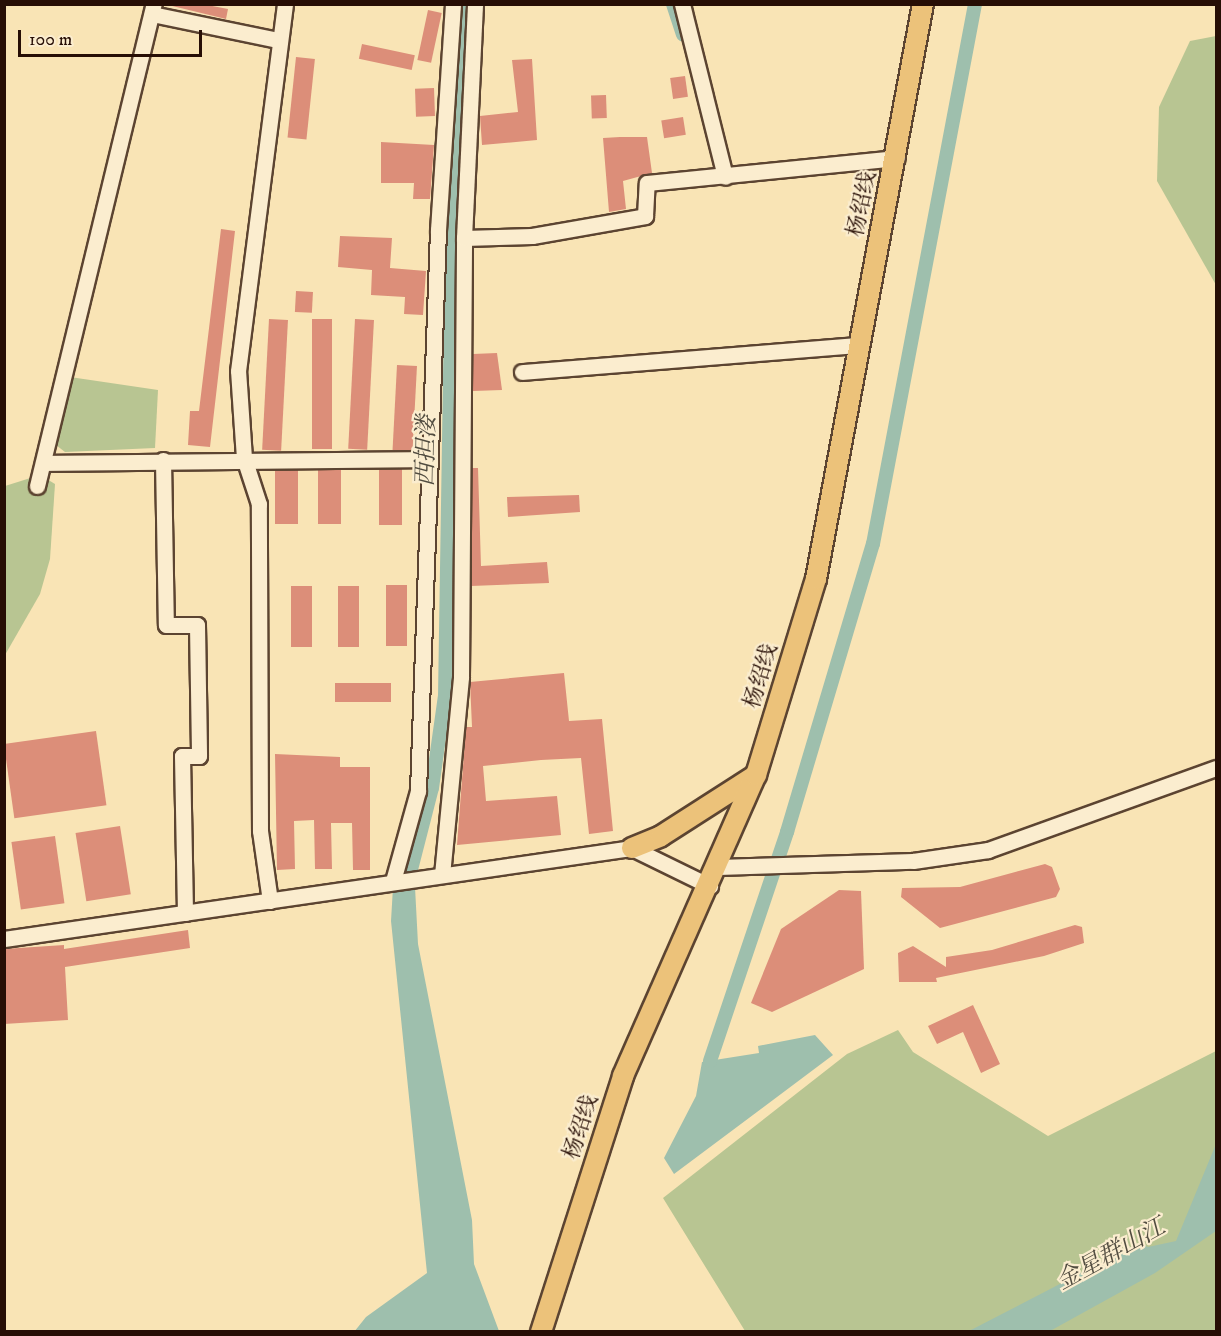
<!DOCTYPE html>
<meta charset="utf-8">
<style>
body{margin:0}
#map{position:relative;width:1221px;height:1336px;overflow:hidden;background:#f9e4b5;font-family:"IM FELL DW Pica","Noto Serif SC",serif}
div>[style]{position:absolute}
.green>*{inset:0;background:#b8c592}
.water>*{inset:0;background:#9ebfad}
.canal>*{height:14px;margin:-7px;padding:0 7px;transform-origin:7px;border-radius:7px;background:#9ebfad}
.building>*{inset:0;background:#dc8e79;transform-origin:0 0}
.roads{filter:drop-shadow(2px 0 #5c4431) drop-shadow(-2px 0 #5c4431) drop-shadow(0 2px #5c4431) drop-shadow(0 -2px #5c4431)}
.minor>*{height:15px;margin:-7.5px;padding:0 7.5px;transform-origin:7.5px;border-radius:7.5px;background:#fbedcf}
.major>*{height:20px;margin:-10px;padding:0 10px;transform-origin:10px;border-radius:10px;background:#ecc27a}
span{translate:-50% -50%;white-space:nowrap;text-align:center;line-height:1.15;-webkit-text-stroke:4.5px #fbedcf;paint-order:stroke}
.street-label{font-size:22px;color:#270e05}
.water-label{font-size:24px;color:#514c40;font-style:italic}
.frame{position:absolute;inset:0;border:6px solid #270e05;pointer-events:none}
.scale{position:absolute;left:18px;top:30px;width:184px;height:27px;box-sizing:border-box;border:3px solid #270e05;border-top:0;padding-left:8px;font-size:18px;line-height:21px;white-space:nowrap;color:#270e05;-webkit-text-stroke:4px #fbedcf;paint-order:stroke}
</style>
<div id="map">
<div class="green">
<i style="clip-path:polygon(1216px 36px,1216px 285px,1157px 181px,1159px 107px,1190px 41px)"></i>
<i style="clip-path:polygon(70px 377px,158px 390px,155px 448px,65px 452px,56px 445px)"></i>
<i style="clip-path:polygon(40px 475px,55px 484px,50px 559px,40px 594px,5px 655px,5px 486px)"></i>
<i style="clip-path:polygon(898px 1030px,913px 1052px,1048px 1136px,1216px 1051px,1216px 1331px,745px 1331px,663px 1198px,847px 1054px)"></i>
</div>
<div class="water">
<i style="clip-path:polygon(393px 887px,415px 887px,418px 944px,472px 1220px,474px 1264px,499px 1331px,354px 1332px,366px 1317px,427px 1273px,391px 921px)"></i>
<i style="clip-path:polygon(815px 1035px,833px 1055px,674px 1174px,664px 1158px,696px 1096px,702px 1062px,759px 1053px,758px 1046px)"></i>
<i style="clip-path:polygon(1216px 1144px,1216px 1231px,1155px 1273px,1050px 1331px,969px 1331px,1139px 1243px,1148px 1247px,1176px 1241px)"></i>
</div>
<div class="canal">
<i style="left:673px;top:4px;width:32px;rotate:72deg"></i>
<i style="left:406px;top:889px;width:104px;rotate:-75.6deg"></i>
<i style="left:432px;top:788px;width:93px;rotate:-82deg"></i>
<i style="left:445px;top:696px;width:441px;rotate:-89.1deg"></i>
<i style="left:452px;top:255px;width:251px;rotate:-86.8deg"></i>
<i style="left:710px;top:1061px;width:242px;rotate:-71.4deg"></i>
<i style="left:787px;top:832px;width:301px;rotate:-73.4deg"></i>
<i style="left:873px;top:544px;width:550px;rotate:-79.3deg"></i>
</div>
<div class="building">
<i style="clip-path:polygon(164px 4px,202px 4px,228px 9px,226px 19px)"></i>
<i style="left:428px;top:10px;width:14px;height:51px;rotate:12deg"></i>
<i style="left:362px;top:44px;width:54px;height:15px;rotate:12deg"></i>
<i style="left:296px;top:57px;width:19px;height:81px;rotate:6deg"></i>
<i style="clip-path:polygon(532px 59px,537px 140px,482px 145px,480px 116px,518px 112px,512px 60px)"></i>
<i style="left:685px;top:76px;width:21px;height:15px;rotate:82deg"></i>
<i style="left:434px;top:88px;width:28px;height:19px;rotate:88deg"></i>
<i style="left:606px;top:95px;width:23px;height:15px;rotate:88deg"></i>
<i style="left:683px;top:117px;width:18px;height:22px;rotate:81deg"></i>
<i style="clip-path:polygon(620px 137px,647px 137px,652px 173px,623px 181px,626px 209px,609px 212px,603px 138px)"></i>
<i style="clip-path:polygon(381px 142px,434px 145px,430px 199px,413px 199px,414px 183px,381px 183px)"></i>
<i style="clip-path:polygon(221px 229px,235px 231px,210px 447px,188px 445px,190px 411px,199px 411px)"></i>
<i style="clip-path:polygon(340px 236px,392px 238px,390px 268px,426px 271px,423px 315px,404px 314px,405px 297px,371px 295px,372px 270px,338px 267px)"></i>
<i style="left:296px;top:291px;width:17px;height:21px;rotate:3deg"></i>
<i style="left:269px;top:319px;width:19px;height:131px;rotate:3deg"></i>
<i style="left:312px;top:319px;width:20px;height:130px"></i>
<i style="left:355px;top:319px;width:19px;height:130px;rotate:3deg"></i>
<i style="clip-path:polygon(497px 353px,502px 390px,473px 391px,473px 354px)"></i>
<i style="left:397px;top:365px;width:20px;height:85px;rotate:3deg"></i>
<i style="clip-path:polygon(472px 468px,478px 468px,481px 566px,547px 562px,549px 583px,471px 586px)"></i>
<i style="left:379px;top:469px;width:23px;height:56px"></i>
<i style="left:275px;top:470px;width:23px;height:54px"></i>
<i style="left:318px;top:470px;width:23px;height:54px"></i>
<i style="clip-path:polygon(579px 495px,580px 512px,508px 517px,507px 497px)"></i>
<i style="left:386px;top:585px;width:21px;height:61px"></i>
<i style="left:291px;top:586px;width:21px;height:61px"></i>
<i style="left:338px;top:586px;width:21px;height:61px"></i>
<i style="clip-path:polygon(564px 673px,569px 721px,602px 719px,613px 831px,589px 834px,581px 758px,541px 760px,483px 766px,486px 801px,557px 796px,561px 835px,457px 845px,466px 727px,472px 727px,470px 682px)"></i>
<i style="left:391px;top:683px;width:19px;height:56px;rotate:90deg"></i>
<i style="left:96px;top:731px;width:75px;height:93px;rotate:82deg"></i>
<i style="clip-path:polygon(275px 754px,340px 757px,340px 767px,370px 767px,370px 870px,353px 870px,352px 823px,331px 823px,332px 869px,315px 869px,314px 820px,294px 821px,295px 869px,277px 870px)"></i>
<i style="left:120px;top:826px;width:69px;height:45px;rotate:81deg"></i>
<i style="left:55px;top:836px;width:68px;height:44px;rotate:82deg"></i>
<i style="clip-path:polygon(1045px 864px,1052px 867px,1060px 889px,1056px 897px,940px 928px,901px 897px,902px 888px,960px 887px)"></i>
<i style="clip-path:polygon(839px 890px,861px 891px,864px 969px,772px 1012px,751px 1003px,781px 929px)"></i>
<i style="clip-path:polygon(1075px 925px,1082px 927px,1084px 943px,1044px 956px,936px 978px,937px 982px,899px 982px,898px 953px,913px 946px,946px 967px,946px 957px,992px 950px)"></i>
<i style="clip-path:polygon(188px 930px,190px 948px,65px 967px,68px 1020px,4px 1024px,4px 949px,64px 945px,64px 949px)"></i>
<i style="clip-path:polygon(973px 1005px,1000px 1064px,981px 1073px,963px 1032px,937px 1044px,928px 1026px)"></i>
</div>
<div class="roads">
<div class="minor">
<i style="left:682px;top:4px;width:178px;rotate:76deg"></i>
<i style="left:152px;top:14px;width:129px;rotate:11.7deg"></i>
<i style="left:464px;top:238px;width:68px;rotate:-1.7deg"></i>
<i style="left:532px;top:236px;width:115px;rotate:-10deg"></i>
<i style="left:645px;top:216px;width:33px;rotate:-87deg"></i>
<i style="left:647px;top:183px;width:251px;rotate:-5.7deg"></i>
<i style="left:522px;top:372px;width:335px;rotate:-4.6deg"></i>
<i style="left:163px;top:460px;width:165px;rotate:89deg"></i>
<i style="left:166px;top:625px;width:31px"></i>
<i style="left:197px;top:625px;width:131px;rotate:89.1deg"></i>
<i style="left:199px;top:756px;width:17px;rotate:180deg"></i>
<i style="left:182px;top:756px;width:157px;rotate:88.9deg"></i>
<i style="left:45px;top:463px;width:383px;rotate:-0.6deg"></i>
<i style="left:37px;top:486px;width:496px;rotate:-76.4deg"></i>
<i style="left:718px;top:867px;width:195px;rotate:-1.8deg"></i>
<i style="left:913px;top:861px;width:76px;rotate:-8.3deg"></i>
<i style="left:988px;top:850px;width:242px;rotate:-19.8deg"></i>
<i style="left:442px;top:875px;width:199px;rotate:-84.5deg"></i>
<i style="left:461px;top:677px;width:439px;rotate:-89.6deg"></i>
<i style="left:464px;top:238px;width:234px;rotate:-87.3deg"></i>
<i style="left:393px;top:881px;width:93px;rotate:-74.5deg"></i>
<i style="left:418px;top:791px;width:561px;rotate:-87.96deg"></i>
<i style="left:438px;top:230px;width:226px;rotate:-86.2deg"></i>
<i style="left:270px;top:901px;width:71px;rotate:-98.1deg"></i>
<i style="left:260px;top:831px;width:327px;rotate:-90.2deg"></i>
<i style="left:259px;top:504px;width:48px;rotate:-108.1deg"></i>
<i style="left:244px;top:458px;width:87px;rotate:-93.9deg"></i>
<i style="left:238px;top:371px;width:370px;rotate:-82.7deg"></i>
<i style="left:4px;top:939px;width:635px;rotate:-8.25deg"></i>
<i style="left:632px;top:848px;width:87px;rotate:26deg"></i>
</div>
<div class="major">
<i style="left:632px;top:848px;width:31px;rotate:-22deg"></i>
<i style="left:661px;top:836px;width:113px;rotate:-32.7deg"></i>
<i style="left:541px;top:1332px;width:269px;rotate:-72.2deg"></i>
<i style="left:623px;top:1076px;width:329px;rotate:-66.2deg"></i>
<i style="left:756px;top:775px;width:205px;rotate:-73deg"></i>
<i style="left:816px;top:579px;width:585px;rotate:-79.46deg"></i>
</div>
</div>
<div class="street-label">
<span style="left:862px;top:204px;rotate:-78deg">杨绍线</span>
<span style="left:761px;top:676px;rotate:-73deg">杨绍线</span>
<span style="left:581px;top:1127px;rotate:-72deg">杨绍线</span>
</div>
<div class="water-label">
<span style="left:427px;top:451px;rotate:-89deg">西担溇</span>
<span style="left:1111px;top:1255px;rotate:-29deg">金星群山江</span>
</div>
<div class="frame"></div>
<div class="scale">100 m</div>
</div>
